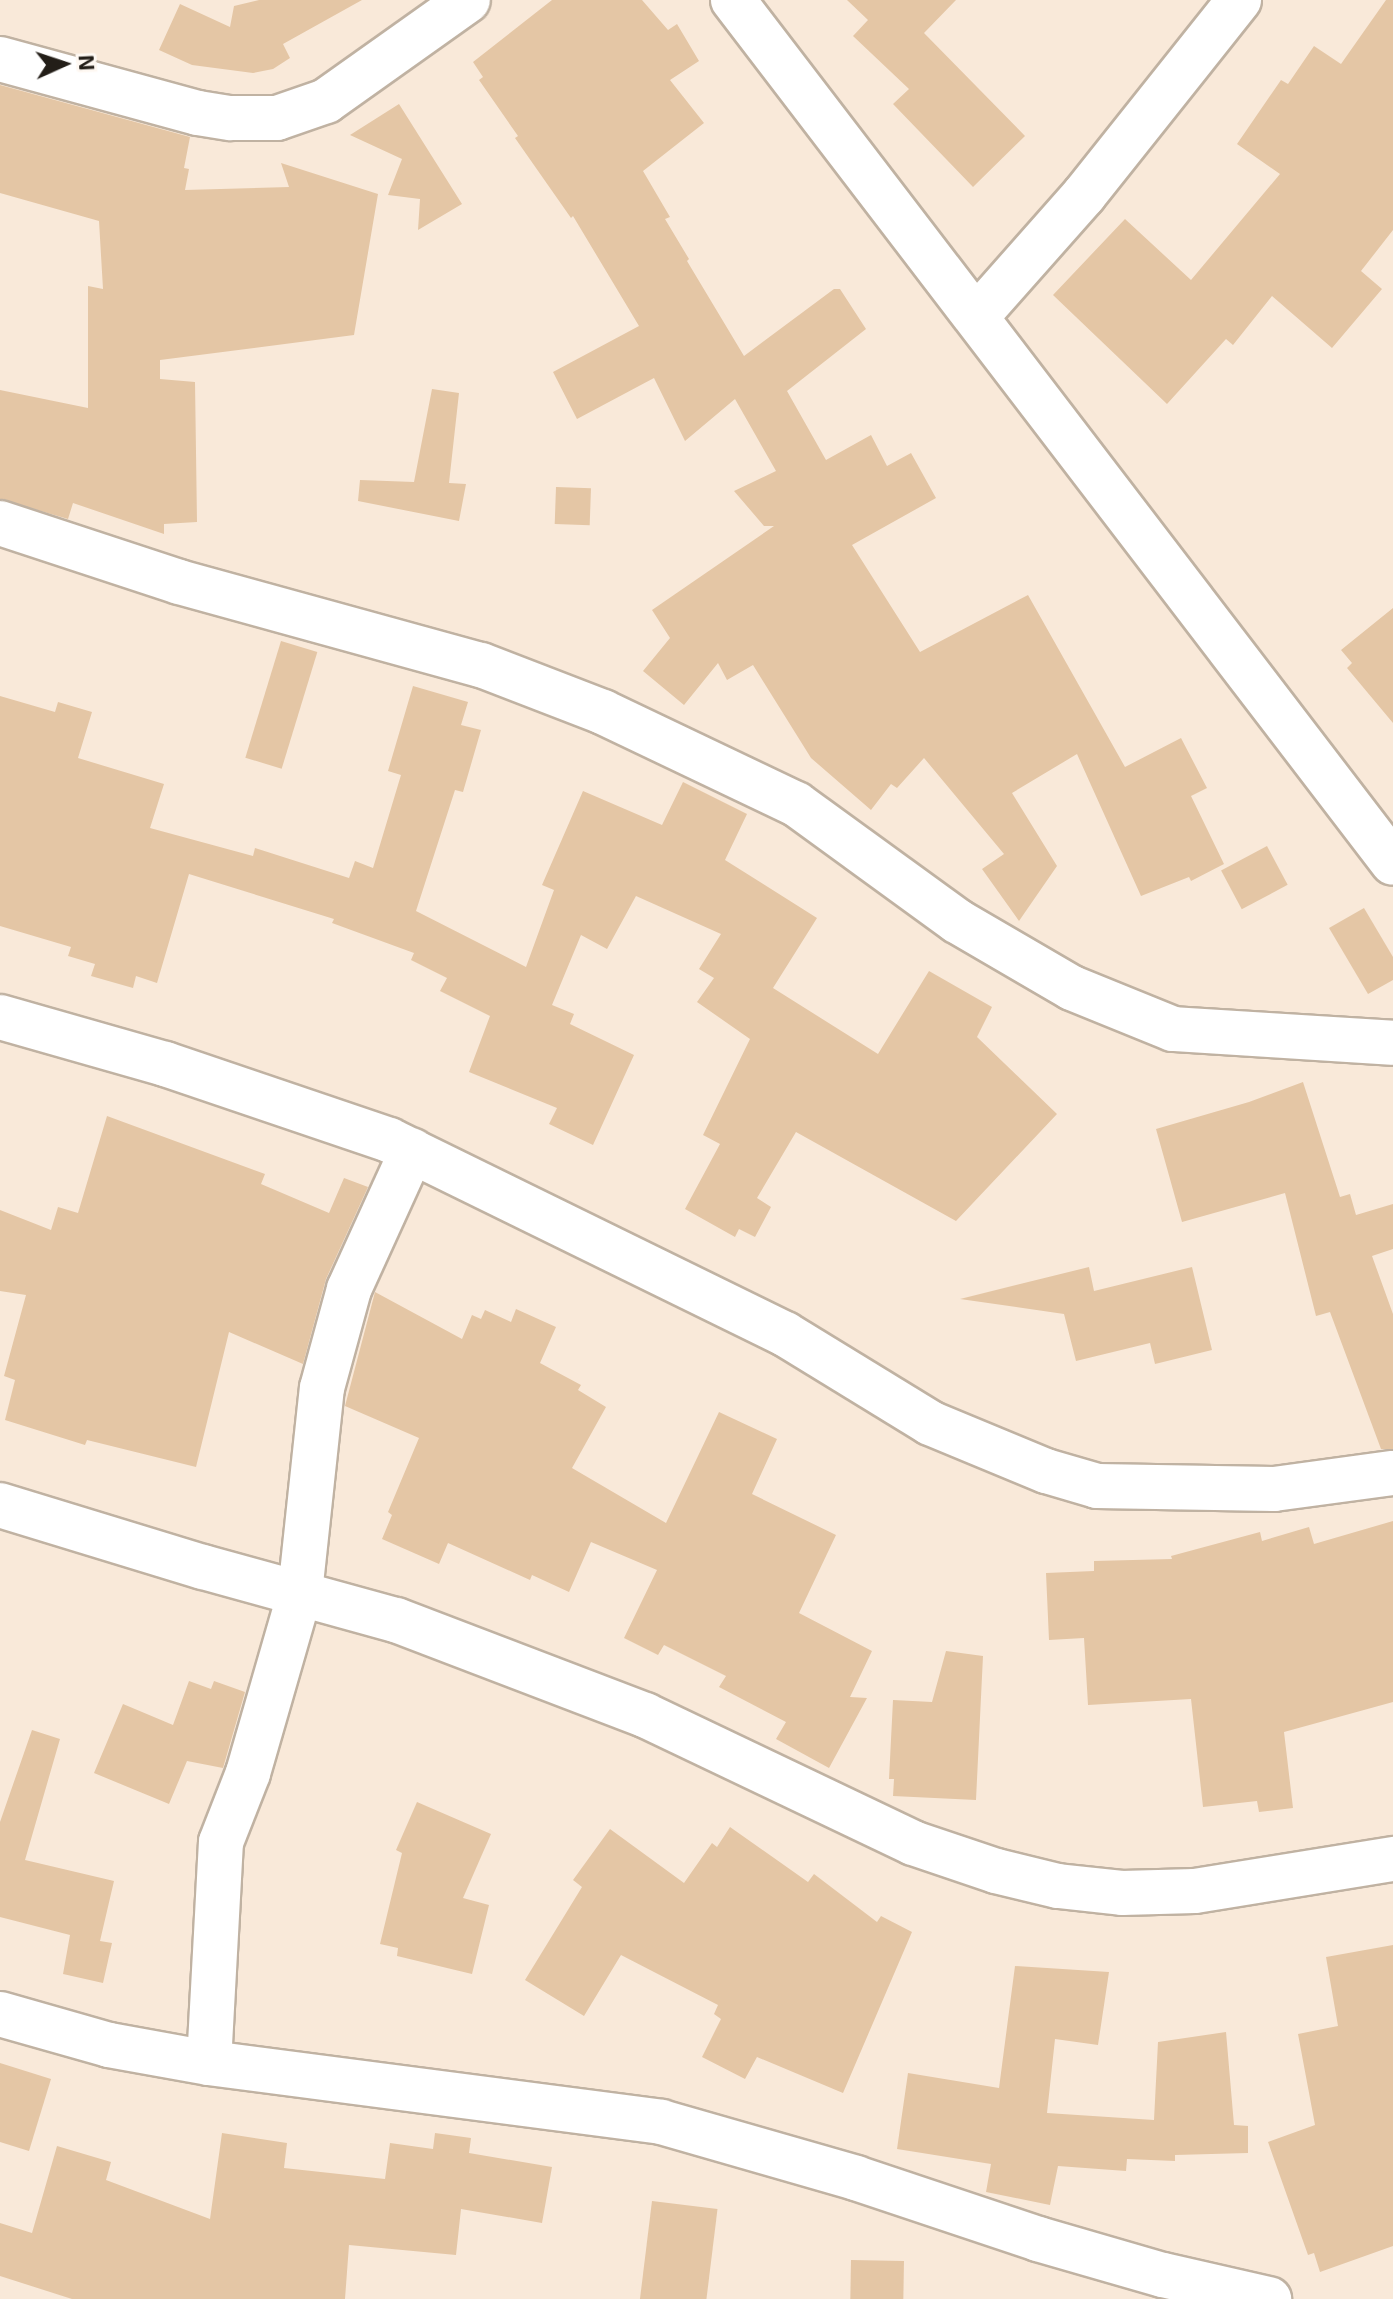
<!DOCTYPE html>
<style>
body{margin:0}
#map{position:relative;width:1393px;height:2299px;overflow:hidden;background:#f9e9d9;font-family:"Exo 2",sans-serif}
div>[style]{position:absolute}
.building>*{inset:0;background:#e4c6a5;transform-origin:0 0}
.roads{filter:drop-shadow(2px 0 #c0b2a2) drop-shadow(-2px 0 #c0b2a2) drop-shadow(0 2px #c0b2a2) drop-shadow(0 -2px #c0b2a2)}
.minor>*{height:44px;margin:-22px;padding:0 22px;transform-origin:22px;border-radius:22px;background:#fff}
span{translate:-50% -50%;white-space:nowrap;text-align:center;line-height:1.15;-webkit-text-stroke:8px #fef8f2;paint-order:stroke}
.north{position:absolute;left:24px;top:24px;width:80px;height:80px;-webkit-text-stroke:6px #fef8f2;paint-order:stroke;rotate:87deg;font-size:22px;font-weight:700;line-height:32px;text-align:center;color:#231e18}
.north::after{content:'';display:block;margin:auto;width:28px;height:36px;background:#231e18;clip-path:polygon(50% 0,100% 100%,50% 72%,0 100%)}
</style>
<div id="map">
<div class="building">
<i style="clip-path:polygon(259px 0,362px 0,283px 44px,290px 58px,273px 69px,253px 73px,192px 65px,159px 50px,180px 4px,230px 27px,234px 6px)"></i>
<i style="clip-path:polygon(552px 0,642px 0,668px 30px,677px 24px,699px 61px,670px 80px,704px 123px,643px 171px,670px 217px,665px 219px,689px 259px,687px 261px,744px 356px,834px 289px,840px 289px,866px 329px,787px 391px,826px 460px,871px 435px,887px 466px,911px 453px,936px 498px,852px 545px,920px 652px,1028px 595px,1125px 767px,1181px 738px,1207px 788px,1191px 796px,1224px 864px,1191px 881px,1189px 877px,1141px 896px,1077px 754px,1012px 793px,1057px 866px,1019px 921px,982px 869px,1004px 854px,924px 758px,897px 788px,891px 784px,871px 810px,811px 758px,753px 665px,727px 680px,718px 663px,684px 705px,643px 671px,670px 638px,652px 610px,774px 526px,764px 526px,734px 491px,776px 471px,735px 399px,685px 441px,654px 378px,577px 419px,553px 372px,639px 326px,573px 216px,571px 218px,515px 138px,518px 136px,479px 80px,483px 77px,473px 62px)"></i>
<i style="clip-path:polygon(847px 0,956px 0,924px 33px,1025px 136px,973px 187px,893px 104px,909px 89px,853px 36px,868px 20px)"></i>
<i style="clip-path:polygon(1386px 0,1393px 0,1393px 230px,1361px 271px,1382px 289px,1332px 348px,1272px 296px,1233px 345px,1226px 339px,1167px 404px,1053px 295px,1125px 219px,1191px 280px,1280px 174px,1237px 144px,1281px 80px,1288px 84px,1314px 46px,1341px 64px)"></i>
<i style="clip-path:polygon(0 85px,190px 137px,184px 168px,189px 169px,185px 190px,289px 187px,281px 163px,378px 194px,354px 335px,160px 360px,160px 379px,195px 382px,197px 522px,164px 524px,164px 534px,73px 503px,68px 519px,0 499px,0 390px,88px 408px,88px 286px,103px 289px,99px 221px,0 193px)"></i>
<i style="clip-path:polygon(399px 104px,462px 204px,418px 230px,420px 199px,388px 195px,402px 159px,350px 135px)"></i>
<i style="clip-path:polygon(432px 389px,459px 393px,449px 483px,466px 484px,459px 521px,358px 501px,360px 480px,414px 482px)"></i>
<i style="left:556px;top:487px;width:35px;height:37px;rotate:2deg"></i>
<i style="clip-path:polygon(1393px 608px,1393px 723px,1347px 668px,1352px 663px,1341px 650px)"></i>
<i style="left:281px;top:641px;width:38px;height:122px;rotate:17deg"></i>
<i style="clip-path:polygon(413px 686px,468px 702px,461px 725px,481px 730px,463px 792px,455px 790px,416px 911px,526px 967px,554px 890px,542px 885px,583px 791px,662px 825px,683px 782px,747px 814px,725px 860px,817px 918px,773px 988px,878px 1054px,929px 971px,992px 1007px,977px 1037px,1057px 1114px,956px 1221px,796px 1132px,757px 1198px,771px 1207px,755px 1237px,739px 1229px,735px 1237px,685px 1209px,720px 1144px,703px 1135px,750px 1039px,697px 1002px,714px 978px,699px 969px,721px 934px,636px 896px,607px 949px,581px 935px,552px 1005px,574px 1014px,570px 1024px,634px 1055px,593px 1145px,549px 1124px,557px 1108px,469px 1072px,490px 1016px,440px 991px,447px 978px,411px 960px,414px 953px,332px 923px,334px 919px,189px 874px,157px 983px,136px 976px,133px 988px,91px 976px,95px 964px,68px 956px,71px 947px,0 926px,0 696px,55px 712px,58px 702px,92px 712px,78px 758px,164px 784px,150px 828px,253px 856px,255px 848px,349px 878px,355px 861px,373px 868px,401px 775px,388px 771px)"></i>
<i style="left:1267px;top:846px;width:44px;height:52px;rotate:62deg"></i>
<i style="clip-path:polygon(1364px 908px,1393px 957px,1393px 980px,1368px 994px,1329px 928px)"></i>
<i style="clip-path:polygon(1303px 1082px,1340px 1197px,1350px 1194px,1356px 1215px,1393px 1204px,1393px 1249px,1372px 1256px,1393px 1314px,1393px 1449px,1381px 1449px,1330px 1312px,1316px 1316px,1285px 1193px,1182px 1222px,1156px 1129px,1249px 1102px)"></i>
<i style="clip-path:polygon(107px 1116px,265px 1174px,261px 1184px,329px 1213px,344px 1178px,368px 1187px,326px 1279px,303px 1364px,229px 1332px,196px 1467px,87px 1440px,85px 1445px,5px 1420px,15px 1380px,4px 1376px,26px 1295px,0 1291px,0 1210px,51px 1230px,58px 1207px,78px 1213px)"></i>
<i style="clip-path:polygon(1089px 1267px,1094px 1291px,1192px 1267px,1212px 1350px,1155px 1364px,1150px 1343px,1076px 1361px,1064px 1314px,960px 1299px)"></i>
<i style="clip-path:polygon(375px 1292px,462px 1339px,472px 1315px,481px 1319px,485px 1310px,511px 1322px,516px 1309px,556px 1327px,540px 1363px,581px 1385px,578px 1390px,606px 1407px,572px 1468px,666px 1523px,719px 1412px,777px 1439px,752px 1494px,836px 1535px,799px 1613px,872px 1651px,850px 1697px,867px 1698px,829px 1768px,776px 1739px,786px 1722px,719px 1687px,726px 1676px,664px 1645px,658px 1655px,624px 1638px,657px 1570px,591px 1542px,569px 1592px,532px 1575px,530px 1580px,448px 1543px,439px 1564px,382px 1539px,392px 1515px,388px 1512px,419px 1438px,345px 1406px)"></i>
<i style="clip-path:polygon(1393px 1521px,1393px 1702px,1284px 1732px,1293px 1808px,1259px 1812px,1257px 1801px,1203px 1807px,1191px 1699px,1088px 1705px,1084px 1638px,1049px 1640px,1046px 1573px,1094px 1571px,1094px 1561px,1172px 1559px,1171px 1556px,1260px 1532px,1262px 1541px,1309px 1527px,1314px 1544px)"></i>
<i style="clip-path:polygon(946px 1651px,983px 1656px,976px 1800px,893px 1796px,894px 1779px,889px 1779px,893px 1700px,932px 1702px)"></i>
<i style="clip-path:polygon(189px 1681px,211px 1689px,214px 1681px,245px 1692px,223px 1768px,187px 1761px,169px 1804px,94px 1773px,123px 1704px,173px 1725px)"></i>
<i style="clip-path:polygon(32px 1730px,60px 1739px,25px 1860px,114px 1881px,100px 1941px,112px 1943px,103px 1983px,63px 1974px,70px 1935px,0 1917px,0 1822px)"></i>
<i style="clip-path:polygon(417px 1802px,491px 1834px,463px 1898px,489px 1905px,472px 1974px,397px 1956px,398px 1948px,380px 1944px,402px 1853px,396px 1850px)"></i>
<i style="clip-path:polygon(730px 1827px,808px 1882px,814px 1874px,877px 1922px,881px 1916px,912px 1932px,843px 2093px,757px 2057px,745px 2079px,702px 2057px,721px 2019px,714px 2014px,718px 2005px,621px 1955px,584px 2016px,525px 1980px,582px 1887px,573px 1880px,610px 1829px,684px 1883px,712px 1843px,717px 1847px)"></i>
<i style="clip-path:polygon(1393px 1945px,1393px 2246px,1320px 2272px,1314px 2253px,1308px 2255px,1268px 2142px,1315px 2125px,1298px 2034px,1338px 2026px,1326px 1957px)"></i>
<i style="clip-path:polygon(1015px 1966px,1109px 1972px,1098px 2045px,1055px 2039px,1047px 2113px,1154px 2120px,1158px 2042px,1226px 2032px,1234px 2125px,1248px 2126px,1248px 2153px,1175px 2155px,1175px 2161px,1127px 2159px,1126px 2171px,1058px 2166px,1050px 2205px,986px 2192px,991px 2164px,897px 2149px,908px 2073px,999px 2088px)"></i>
<i style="clip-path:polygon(0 2063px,51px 2079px,29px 2151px,0 2142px)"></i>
<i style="clip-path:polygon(222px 2133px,287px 2143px,284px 2168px,385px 2179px,390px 2143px,433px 2149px,435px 2133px,471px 2138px,469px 2153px,552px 2167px,542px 2223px,461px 2209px,456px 2255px,349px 2245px,345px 2299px,72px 2299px,0 2276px,0 2223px,32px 2233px,57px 2146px,111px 2162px,106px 2180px,210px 2219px)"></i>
<i style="left:652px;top:2201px;width:66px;height:99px;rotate:7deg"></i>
<i style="left:851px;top:2260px;width:53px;height:39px;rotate:1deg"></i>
</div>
<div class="roads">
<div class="minor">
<i style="left:733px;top:0;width:1086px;rotate:52.59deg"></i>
<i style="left:0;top:59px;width:205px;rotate:15.3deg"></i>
<i style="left:198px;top:113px;width:33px;rotate:9deg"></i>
<i style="left:231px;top:118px;width:46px"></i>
<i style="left:277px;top:118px;width:52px;rotate:-19.1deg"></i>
<i style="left:326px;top:101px;width:174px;rotate:-35.4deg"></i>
<i style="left:977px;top:316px;width:162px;rotate:-48.5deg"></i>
<i style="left:1084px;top:195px;width:249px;rotate:-51.5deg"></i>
<i style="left:0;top:523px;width:188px;rotate:18.2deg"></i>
<i style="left:179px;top:582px;width:313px;rotate:15.4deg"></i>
<i style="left:481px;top:665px;width:131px;rotate:21.1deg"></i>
<i style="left:603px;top:712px;width:214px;rotate:25.5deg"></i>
<i style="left:796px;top:804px;width:199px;rotate:36deg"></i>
<i style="left:957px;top:921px;width:133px;rotate:30.2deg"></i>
<i style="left:1072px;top:988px;width:109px;rotate:22.1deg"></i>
<i style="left:1173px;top:1029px;width:220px;rotate:3.6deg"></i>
<i style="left:0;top:1017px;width:172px;rotate:15.9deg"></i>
<i style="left:165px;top:1064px;width:237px;rotate:18.7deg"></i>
<i style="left:389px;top:1140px;width:441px;rotate:26.1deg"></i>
<i style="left:785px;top:1334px;width:170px;rotate:31.5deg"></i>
<i style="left:930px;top:1423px;width:126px;rotate:22.5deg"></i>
<i style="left:1046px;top:1471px;width:53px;rotate:16.4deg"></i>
<i style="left:1097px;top:1486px;width:177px;rotate:1deg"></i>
<i style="left:1274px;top:1489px;width:120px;rotate:-7.7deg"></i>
<i style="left:0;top:1505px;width:212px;rotate:17deg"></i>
<i style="left:203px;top:1567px;width:200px;rotate:15.4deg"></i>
<i style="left:396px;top:1620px;width:267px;rotate:20.9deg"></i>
<i style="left:645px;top:1715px;width:297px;rotate:25.5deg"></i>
<i style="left:913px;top:1843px;width:88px;rotate:18.6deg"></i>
<i style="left:996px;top:1871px;width:64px;rotate:13.6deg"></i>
<i style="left:1058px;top:1886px;width:64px;rotate:6.2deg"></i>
<i style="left:1122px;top:1893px;width:73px;rotate:-1.6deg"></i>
<i style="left:1195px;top:1891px;width:201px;rotate:-9.2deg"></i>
<i style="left:0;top:2014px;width:113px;rotate:15.9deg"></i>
<i style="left:109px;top:2045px;width:102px;rotate:10.2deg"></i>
<i style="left:209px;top:2063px;width:456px;rotate:7.4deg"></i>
<i style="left:661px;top:2122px;width:203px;rotate:16deg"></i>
<i style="left:856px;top:2178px;width:192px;rotate:18.5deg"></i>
<i style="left:1038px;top:2239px;width:130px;rotate:16.1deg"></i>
<i style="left:1163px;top:2275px;width:109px;rotate:12.8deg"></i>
<i style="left:209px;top:2063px;width:221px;rotate:-86.9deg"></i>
<i style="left:221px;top:1842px;width:74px;rotate:-68.6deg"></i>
<i style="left:248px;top:1773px;width:187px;rotate:-73.9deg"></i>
<i style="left:300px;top:1593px;width:206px;rotate:-83.9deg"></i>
<i style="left:322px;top:1388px;width:103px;rotate:-74.7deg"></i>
<i style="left:349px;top:1289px;width:152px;rotate:-65.5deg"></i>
</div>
</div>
<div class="north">N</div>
</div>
